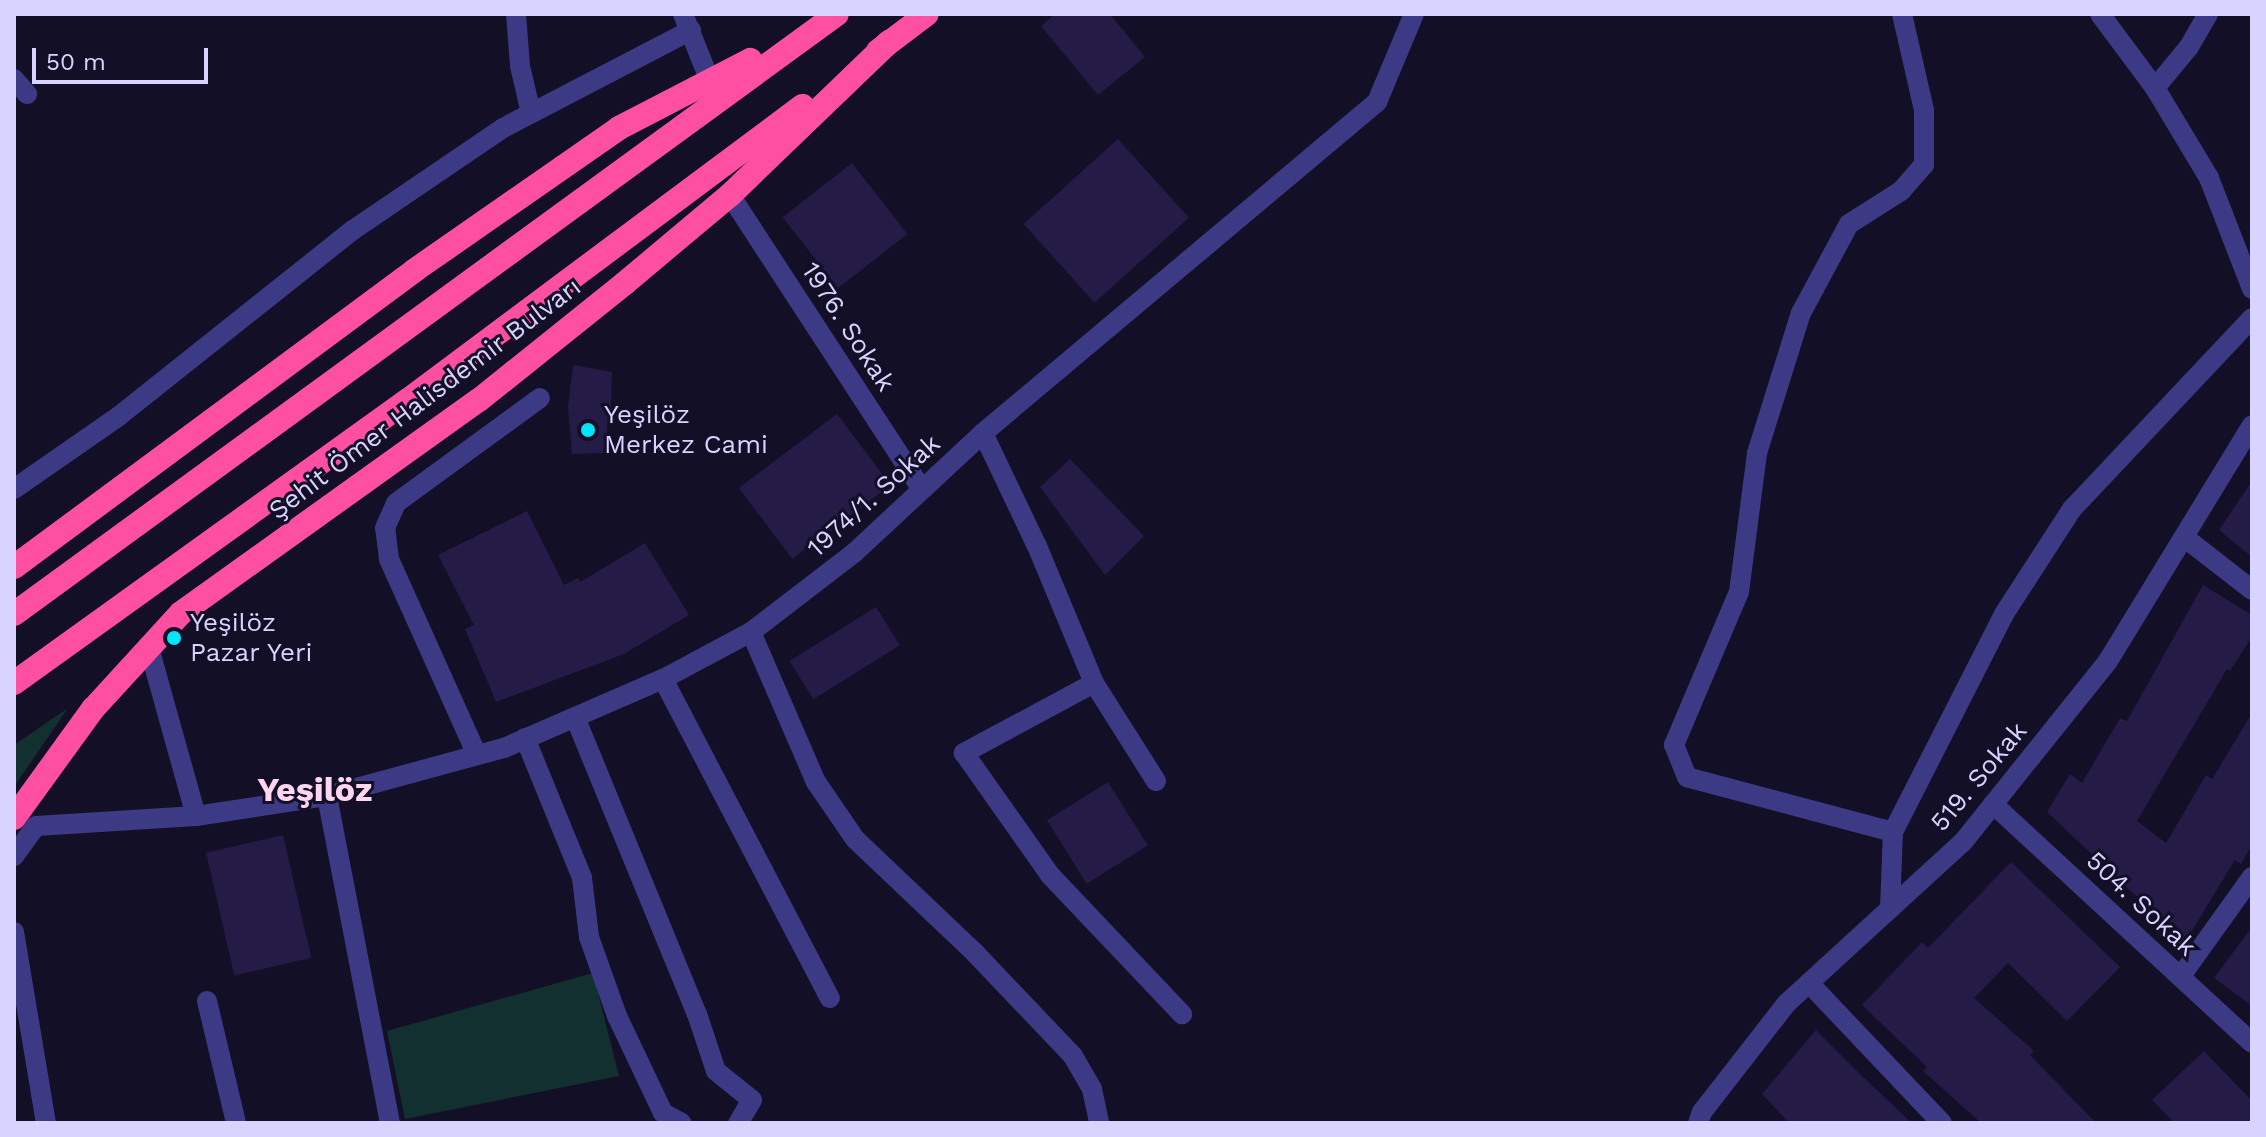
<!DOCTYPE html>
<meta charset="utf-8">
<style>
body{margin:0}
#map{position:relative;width:2266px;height:1137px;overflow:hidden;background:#130f26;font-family:"Work Sans",sans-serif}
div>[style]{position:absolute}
.green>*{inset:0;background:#12302f}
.building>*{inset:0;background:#241b47;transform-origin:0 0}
.street>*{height:20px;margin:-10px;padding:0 10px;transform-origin:10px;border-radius:10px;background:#3d3a85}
.highway>*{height:24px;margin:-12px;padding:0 12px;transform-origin:12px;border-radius:12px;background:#ff4fa3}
.dots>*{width:22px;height:22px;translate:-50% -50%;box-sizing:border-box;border:4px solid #130f26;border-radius:50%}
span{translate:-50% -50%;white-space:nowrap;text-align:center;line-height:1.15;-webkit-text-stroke:6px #130f26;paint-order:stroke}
.street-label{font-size:26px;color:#d9d4ff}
.poi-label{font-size:26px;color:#d9d4ff}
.left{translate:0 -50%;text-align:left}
.district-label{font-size:34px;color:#ffd6f0;font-weight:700}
.frame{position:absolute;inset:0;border:16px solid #d9d4ff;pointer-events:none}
.scale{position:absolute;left:32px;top:48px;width:176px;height:36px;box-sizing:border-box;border:4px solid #d9d4ff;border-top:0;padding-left:10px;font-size:24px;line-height:28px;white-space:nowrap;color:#d9d4ff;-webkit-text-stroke:6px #130f26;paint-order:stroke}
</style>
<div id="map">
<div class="green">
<i style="clip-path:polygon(68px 708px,14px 787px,14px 745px)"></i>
<i style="clip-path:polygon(593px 973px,619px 1076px,405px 1119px,387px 1031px)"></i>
</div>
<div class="building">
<i style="clip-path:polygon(1055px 14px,1110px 14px,1145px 57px,1098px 95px,1041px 26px)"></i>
<i style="left:1118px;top:139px;width:106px;height:127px;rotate:48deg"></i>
<i style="left:852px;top:163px;width:90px;height:88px;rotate:52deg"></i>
<i style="clip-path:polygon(573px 365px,612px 372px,611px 405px,603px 453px,572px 454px,568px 407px)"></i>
<i style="left:837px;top:414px;width:89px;height:123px;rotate:53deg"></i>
<i style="clip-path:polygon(1070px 459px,1144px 536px,1105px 575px,1040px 487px)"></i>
<i style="clip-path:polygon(2252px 481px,2252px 557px,2219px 530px)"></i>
<i style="clip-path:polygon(527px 511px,564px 585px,578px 578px,580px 582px,645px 543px,689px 615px,624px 654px,496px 702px,465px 629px,474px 625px,438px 555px)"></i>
<i style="clip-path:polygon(2203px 585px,2252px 615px,2252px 637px,2230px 671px,2227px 669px,2137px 821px,2166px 843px,2206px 775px,2212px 779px,2252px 713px,2252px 845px,2241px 864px,2235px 860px,2185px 942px,2047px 812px,2070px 774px,2082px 783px,2120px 718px,2127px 721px)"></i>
<i style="left:876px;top:607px;width:45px;height:102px;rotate:58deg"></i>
<i style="left:1108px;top:782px;width:75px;height:72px;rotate:58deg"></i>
<i style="left:283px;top:835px;width:126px;height:79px;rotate:77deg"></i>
<i style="clip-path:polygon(2011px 862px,2120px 967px,2067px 1021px,2008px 963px,1974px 998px,2034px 1051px,2030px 1055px,2096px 1123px,1981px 1123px,1923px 1071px,1927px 1067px,1862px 1005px,1922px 942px,1928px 948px)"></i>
<i style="clip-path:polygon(2252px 927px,2252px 1006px,2214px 978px)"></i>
<i style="clip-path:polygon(1816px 1030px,1863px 1077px,1912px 1123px,1789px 1123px,1762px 1094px)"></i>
<i style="clip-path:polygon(2204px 1051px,2252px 1101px,2252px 1123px,2174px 1123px,2152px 1100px)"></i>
</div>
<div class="street">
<i style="left:516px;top:14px;width:52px;rotate:85.6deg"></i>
<i style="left:520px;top:66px;width:48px;rotate:76.8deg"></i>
<i style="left:683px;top:14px;width:72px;rotate:68.1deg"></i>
<i style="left:2100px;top:14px;width:92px;rotate:53.4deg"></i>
<i style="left:2208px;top:14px;width:39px;rotate:120deg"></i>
<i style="left:2188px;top:48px;width:52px;rotate:129.5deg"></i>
<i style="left:2155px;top:88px;width:105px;rotate:59deg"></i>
<i style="left:2209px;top:178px;width:119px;rotate:68.8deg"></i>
<i style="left:14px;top:79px;width:20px;rotate:49deg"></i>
<i style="left:730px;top:195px;width:351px;rotate:56.9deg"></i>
<i style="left:983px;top:433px;width:125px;rotate:64.5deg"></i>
<i style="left:1037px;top:546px;width:148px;rotate:67.4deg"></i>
<i style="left:1094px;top:683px;width:116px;rotate:57.7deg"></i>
<i style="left:14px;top:489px;width:128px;rotate:-34.8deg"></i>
<i style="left:119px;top:416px;width:299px;rotate:-38.5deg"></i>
<i style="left:353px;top:230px;width:181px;rotate:-34.2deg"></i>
<i style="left:503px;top:128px;width:212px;rotate:-27.5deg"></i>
<i style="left:2184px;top:537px;width:86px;rotate:37.9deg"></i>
<i style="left:751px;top:632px;width:163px;rotate:66.6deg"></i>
<i style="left:816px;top:782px;width:69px;rotate:55.6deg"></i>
<i style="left:855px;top:839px;width:166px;rotate:43.5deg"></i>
<i style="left:975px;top:953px;width:142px;rotate:46.4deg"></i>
<i style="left:1073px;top:1056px;width:38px;rotate:60deg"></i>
<i style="left:1092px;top:1089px;width:35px;rotate:78deg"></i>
<i style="left:663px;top:679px;width:360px;rotate:62.4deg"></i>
<i style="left:1094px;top:683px;width:148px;rotate:151.7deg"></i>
<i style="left:964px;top:753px;width:149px;rotate:54.8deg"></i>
<i style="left:1050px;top:875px;width:192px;rotate:46.5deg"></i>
<i style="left:575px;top:717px;width:321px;rotate:67.7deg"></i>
<i style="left:697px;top:1014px;width:60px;rotate:71.6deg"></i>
<i style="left:716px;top:1071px;width:46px;rotate:38.9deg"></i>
<i style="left:752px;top:1100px;width:27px;rotate:121deg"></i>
<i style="left:525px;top:738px;width:151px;rotate:67.8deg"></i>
<i style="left:582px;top:878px;width:59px;rotate:83.2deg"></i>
<i style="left:589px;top:937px;width:84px;rotate:70.5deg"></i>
<i style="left:617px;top:1016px;width:107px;rotate:64.6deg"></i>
<i style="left:663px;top:1113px;width:21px;rotate:28deg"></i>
<i style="left:477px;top:755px;width:215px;rotate:-114.2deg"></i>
<i style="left:389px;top:559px;width:31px;rotate:-97deg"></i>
<i style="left:385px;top:528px;width:27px;rotate:-66deg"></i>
<i style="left:396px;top:503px;width:178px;rotate:-36.1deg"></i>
<i style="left:327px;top:796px;width:333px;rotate:79.1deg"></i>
<i style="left:1993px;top:804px;width:352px;rotate:42.7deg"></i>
<i style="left:196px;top:816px;width:133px;rotate:-8.7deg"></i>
<i style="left:327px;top:796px;width:183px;rotate:-15.2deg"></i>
<i style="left:504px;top:748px;width:173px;rotate:-23.5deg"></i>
<i style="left:663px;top:679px;width:100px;rotate:-28.1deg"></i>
<i style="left:751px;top:632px;width:130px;rotate:-37.5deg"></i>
<i style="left:854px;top:553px;width:176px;rotate:-42.9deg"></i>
<i style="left:983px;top:433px;width:515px;rotate:-40.03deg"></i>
<i style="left:1377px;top:102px;width:95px;rotate:-67.2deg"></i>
<i style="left:1893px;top:832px;width:213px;rotate:-165.1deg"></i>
<i style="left:1687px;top:777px;width:35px;rotate:-112deg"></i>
<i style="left:1674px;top:745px;width:166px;rotate:-67deg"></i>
<i style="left:1739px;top:592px;width:140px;rotate:-82.6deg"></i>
<i style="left:1757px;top:453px;width:147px;rotate:-72.6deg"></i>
<i style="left:1801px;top:313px;width:101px;rotate:-61.7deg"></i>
<i style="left:1849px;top:224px;width:62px;rotate:-32.4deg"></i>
<i style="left:1901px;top:191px;width:35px;rotate:-49deg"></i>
<i style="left:1924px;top:165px;width:55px;rotate:-90deg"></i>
<i style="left:1924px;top:110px;width:98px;rotate:-102.9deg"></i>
<i style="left:14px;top:856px;width:37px;rotate:-54deg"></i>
<i style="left:36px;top:826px;width:160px;rotate:-3.6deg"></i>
<i style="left:196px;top:816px;width:174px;rotate:-105.6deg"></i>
<i style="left:1890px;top:909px;width:77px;rotate:-87.8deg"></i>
<i style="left:1893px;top:832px;width:245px;rotate:-63deg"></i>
<i style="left:2004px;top:614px;width:125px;rotate:-57.1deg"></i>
<i style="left:2072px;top:509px;width:262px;rotate:-46.7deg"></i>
<i style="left:14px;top:932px;width:194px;rotate:80.5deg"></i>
<i style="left:2181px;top:976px;width:122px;rotate:-54.4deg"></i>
<i style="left:1809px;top:983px;width:193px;rotate:46.5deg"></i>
<i style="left:207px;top:1001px;width:125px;rotate:76.6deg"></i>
<i style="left:1698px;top:1123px;width:12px;rotate:-70deg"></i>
<i style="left:1702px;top:1112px;width:138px;rotate:-52.1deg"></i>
<i style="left:1787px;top:1003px;width:239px;rotate:-42.5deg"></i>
<i style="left:1963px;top:842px;width:232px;rotate:-51.3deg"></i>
<i style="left:2108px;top:661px;width:276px;rotate:-58.6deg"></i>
</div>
<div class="highway">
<i style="left:878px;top:51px;width:61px;rotate:-37.1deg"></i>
<i style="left:14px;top:567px;width:499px;rotate:-36.5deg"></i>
<i style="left:415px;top:270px;width:249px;rotate:-34.8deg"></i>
<i style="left:619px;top:128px;width:148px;rotate:-27.4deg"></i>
<i style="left:14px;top:614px;width:1018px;rotate:-36.09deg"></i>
<i style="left:14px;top:683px;width:485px;rotate:-35.7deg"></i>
<i style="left:408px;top:400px;width:492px;rotate:-36.7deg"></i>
<i style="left:14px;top:818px;width:135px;rotate:-54.1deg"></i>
<i style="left:93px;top:709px;width:130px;rotate:-47.5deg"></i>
<i style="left:181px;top:613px;width:366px;rotate:-35.6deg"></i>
<i style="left:479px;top:400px;width:187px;rotate:-38.7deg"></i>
<i style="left:625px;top:283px;width:137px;rotate:-40deg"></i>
<i style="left:730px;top:195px;width:221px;rotate:-43.9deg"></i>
</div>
<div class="dots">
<i style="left:588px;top:430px;background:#00e5ff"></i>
<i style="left:174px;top:638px;background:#00e5ff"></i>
</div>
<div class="street-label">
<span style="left:848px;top:327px;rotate:57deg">1976. Sokak</span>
<span style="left:425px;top:399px;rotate:-37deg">Şehit Ömer Halisdemir Bulvarı</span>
<span style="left:874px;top:496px;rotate:-42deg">1974/1. Sokak</span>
<span style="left:1979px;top:777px;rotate:-50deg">519. Sokak</span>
<span style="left:2141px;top:904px;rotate:43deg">504. Sokak</span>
</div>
<div class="poi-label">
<span class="left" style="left:604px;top:430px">Yeşilöz<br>Merkez Cami</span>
<span class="left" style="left:190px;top:638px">Yeşilöz<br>Pazar Yeri</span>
</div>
<div class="district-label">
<span style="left:315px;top:790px">Yeşilöz</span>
</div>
<div class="frame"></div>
<div class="scale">50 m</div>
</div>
